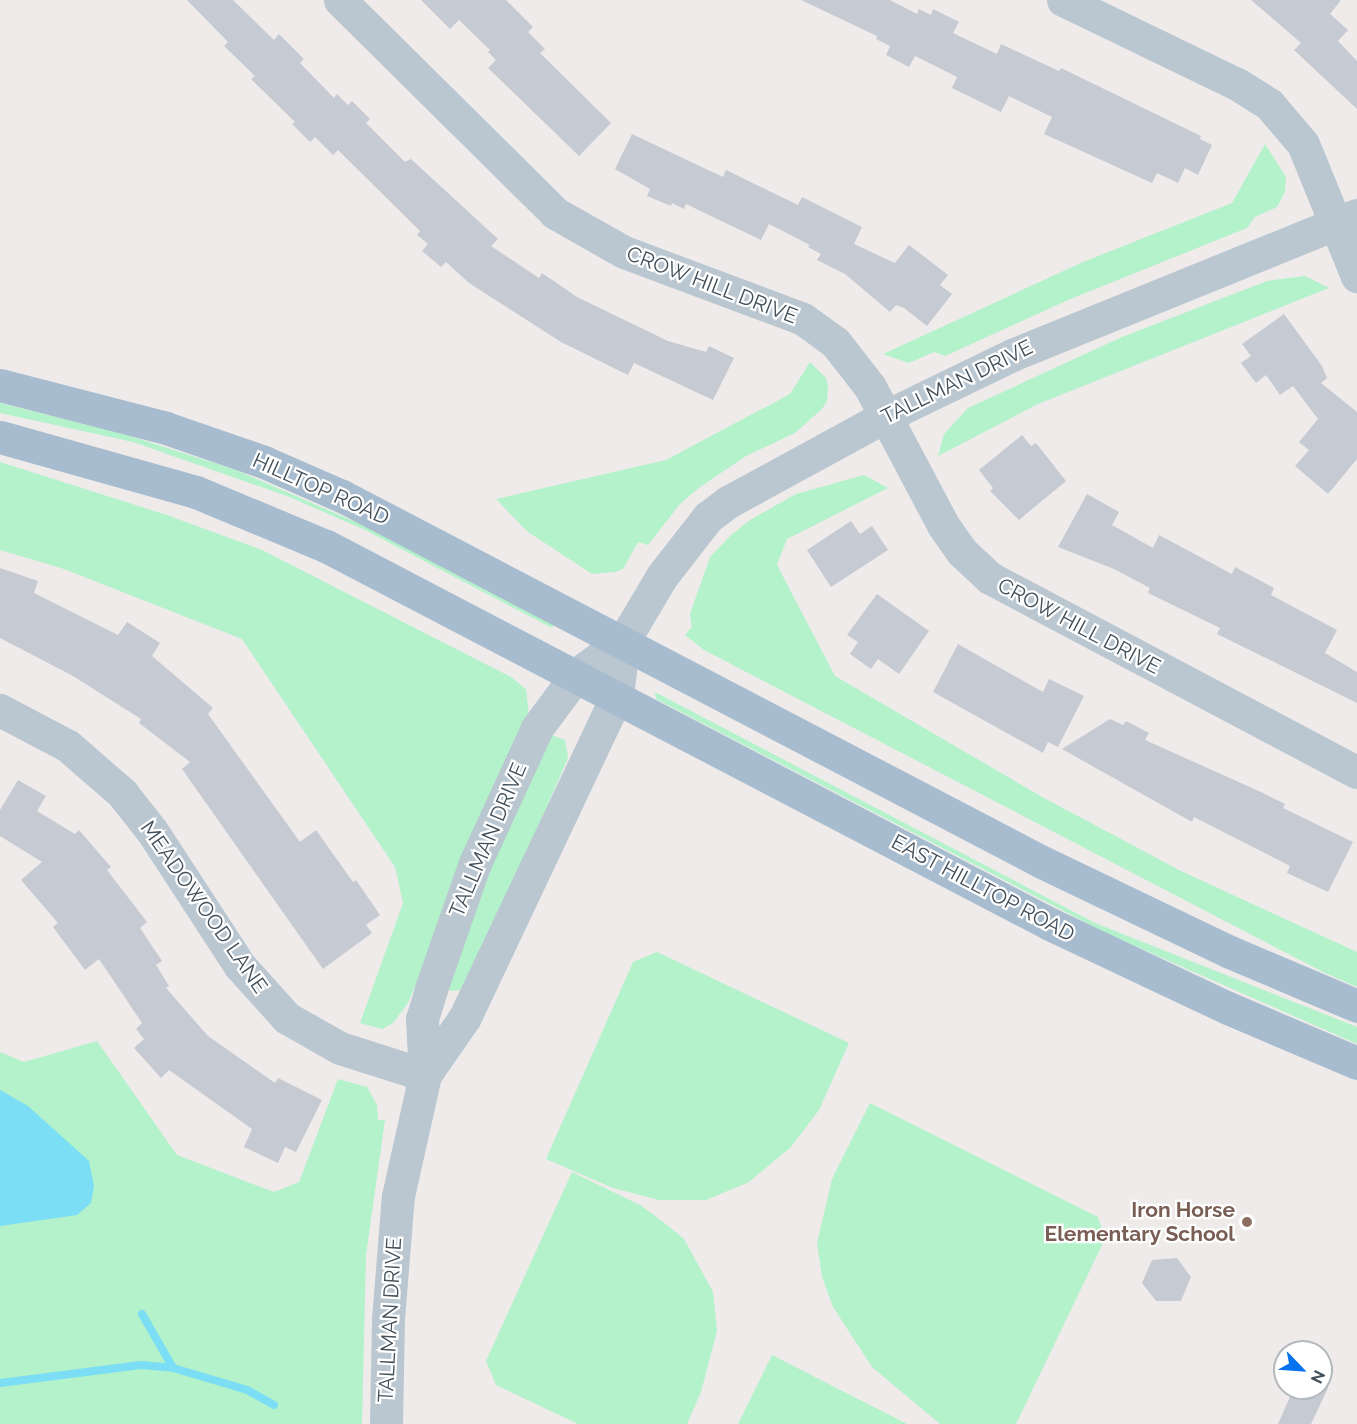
<!DOCTYPE html>
<style>
body{margin:0}
#map{position:relative;width:1357px;height:1424px;overflow:hidden;background:#efebeb;font-family:Raleway,sans-serif}
div>[style]{position:absolute}
.green>*{inset:0;background:#b3f2ca}
.water>*{inset:0;background:#7bdef4}
.stream>*{height:8px;margin:-4px;padding:0 4px;transform-origin:4px;border-radius:4px;background:#7bdef4}
.building>*{inset:0;background:#c6cad2}
.minor>*{height:33px;margin:-16.5px;padding:0 16.5px;transform-origin:16.5px;border-radius:16.5px;background:#bac7d0}
.major>*{height:33px;margin:-16.5px;padding:0 16.5px;transform-origin:16.5px;border-radius:16.5px;background:#a7bcce}
.dots>*{width:16px;height:16px;translate:-50% -50%;box-sizing:border-box;border:3px solid #fff;border-radius:50%}
span{translate:-50% -50%;white-space:nowrap;text-align:center;line-height:1.15;-webkit-text-stroke:4.5px #fff;paint-order:stroke}
.street-label{font-size:21px;color:#42505a}
.education-label{font-size:21px;color:#785e54;font-weight:700}
.right{translate:-100% -50%;text-align:right}
.north{position:absolute;left:1273px;top:1340px;width:60px;height:60px;box-sizing:border-box;background:#fff;border:2px solid #b3b9bd;border-radius:50%;rotate:115deg;font-size:16px;font-weight:700;line-height:24px;text-align:center;color:#42505a}
.north::after{content:'';display:block;margin:auto;width:21px;height:27px;background:#0772ed;clip-path:polygon(50% 0,100% 100%,50% 72%,0 100%)}
</style>
<div id="map">
<div class="green">
<i style="clip-path:polygon(1265px 144px,1286px 177px,1285px 192px,1277px 207px,1255px 217px,1247px 228px,1068px 300px,945px 356px,934px 352px,909px 363px,883px 354px,1083px 262px,1232px 203px)"></i>
<i style="clip-path:polygon(1305px 276px,1329px 288px,1038px 404px,938px 456px,944px 434px,968px 408px,1122px 337px,1267px 281px)"></i>
<i style="clip-path:polygon(810px 362px,826px 378px,828px 386px,827px 401px,822px 409px,795px 433px,746px 456px,700px 487px,680px 504px,648px 545px,638px 542px,623px 569px,615px 572px,592px 574px,528px 532px,496px 499px,666px 460px,790px 394px)"></i>
<i style="clip-path:polygon(0 403px,124px 434px,236px 470px,374px 530px,555px 623px,552px 628px,365px 530px,287px 496px,133px 442px,0 413px)"></i>
<i style="clip-path:polygon(0 462px,167px 515px,262px 550px,511px 677px,526px 689px,529px 716px,408px 1003px,393px 1023px,382px 1029px,360px 1023px,403px 903px,395px 867px,242px 639px,64px 569px,0 550px)"></i>
<i style="clip-path:polygon(864px 475px,888px 488px,787px 539px,777px 565px,835px 676px,1044px 798px,1181px 871px,1357px 952px,1357px 987px,1325px 973px,704px 650px,685px 635px,692px 627px,690px 614px,710px 557px,731px 535px,750px 520px,796px 494px)"></i>
<i style="clip-path:polygon(655px 692px,1095px 923px,1357px 1027px,1357px 1044px,1108px 934px,656px 699px)"></i>
<i style="clip-path:polygon(551px 735px,565px 740px,568px 758px,488px 941px,462px 990px,451px 991px,446px 985px,472px 899px)"></i>
<i style="clip-path:polygon(657px 952px,849px 1043px,819px 1110px,791px 1147px,749px 1182px,706px 1200px,659px 1200px,613px 1188px,546px 1159px,633px 962px)"></i>
<i style="clip-path:polygon(97px 1041px,177px 1155px,274px 1192px,299px 1182px,338px 1079px,367px 1087px,377px 1105px,378px 1120px,385px 1120px,366px 1255px,362px 1424px,0 1424px,0 1052px,24px 1062px)"></i>
<i style="clip-path:polygon(870px 1103px,1098px 1217px,1105px 1239px,1016px 1424px,940px 1424px,872px 1367px,833px 1307px,822px 1277px,817px 1243px,832px 1179px)"></i>
<i style="clip-path:polygon(572px 1172px,640px 1205px,662px 1221px,684px 1239px,713px 1292px,717px 1331px,701px 1392px,687px 1424px,578px 1424px,496px 1385px,486px 1361px)"></i>
<i style="clip-path:polygon(772px 1355px,907px 1424px,738px 1424px)"></i>
</div>
<div class="water">
<i style="clip-path:polygon(0 1090px,28px 1106px,89px 1161px,94px 1186px,91px 1203px,77px 1215px,0 1226px)"></i>
</div>
<div class="stream">
<i style="left:142px;top:1314px;width:62px;rotate:60.1deg"></i>
<i style="left:0;top:1383px;width:142px;rotate:-7.3deg"></i>
<i style="left:141px;top:1365px;width:32px;rotate:5deg"></i>
<i style="left:173px;top:1368px;width:53px;rotate:16.4deg"></i>
<i style="left:224px;top:1383px;width:24px;rotate:17deg"></i>
<i style="left:247px;top:1390px;width:31px;rotate:29deg"></i>
</div>
<div class="building">
<i style="clip-path:polygon(187px 0,233px 0,274px 40px,279px 34px,304px 59px,300px 63px,334px 98px,337px 94px,348px 105px,352px 101px,370px 119px,366px 123px,405px 162px,411px 159px,498px 239px,491px 246px,539px 278px,542px 273px,577px 297px,668px 341px,706px 352px,709px 346px,734px 358px,713px 400px,634px 363px,628px 375px,561px 342px,469px 283px,446px 262px,441px 267px,422px 251px,428px 244px,417px 235px,420px 231px,338px 150px,333px 155px,315px 137px,310px 142px,292px 124px,295px 122px,251px 79px,255px 76px,224px 46px,228px 42px)"></i>
<i style="clip-path:polygon(421px 0,506px 0,533px 27px,528px 32px,545px 49px,540px 53px,611px 123px,579px 156px,488px 68px,496px 60px,488px 52px,490px 50px,459px 20px,450px 29px)"></i>
<i style="clip-path:polygon(801px 0,890px 0,917px 14px,919px 9px,931px 15px,933px 9px,959px 22px,953px 33px,997px 54px,1001px 44px,1059px 71px,1061px 68px,1201px 136px,1200px 139px,1212px 145px,1198px 175px,1185px 168px,1178px 183px,1157px 173px,1152px 183px,1044px 134px,1052px 117px,1009px 96px,1001px 112px,952px 88px,957px 77px,915px 56px,909px 67px,886px 55px,890px 46px,876px 39px,877px 36px)"></i>
<i style="clip-path:polygon(1251px 0,1341px 0,1330px 14px,1348px 30px,1338px 41px,1357px 61px,1357px 109px,1294px 50px,1301px 43px)"></i>
<i style="clip-path:polygon(632px 134px,723px 177px,726px 170px,798px 205px,802px 197px,862px 227px,854px 244px,895px 263px,909px 245px,948px 275px,940px 285px,952px 294px,927px 326px,904px 308px,896px 305px,890px 312px,845px 274px,817px 260px,821px 254px,808px 247px,810px 245px,769px 224px,761px 240px,686px 204px,684px 209px,672px 203px,671px 206px,647px 196px,650px 189px,615px 169px)"></i>
<i style="clip-path:polygon(1284px 314px,1322px 366px,1327px 378px,1321px 383px,1357px 412px,1357px 459px,1328px 494px,1295px 466px,1309px 450px,1299px 442px,1318px 419px,1293px 386px,1280px 395px,1266px 375px,1256px 383px,1241px 363px,1251px 356px,1242px 344px)"></i>
<i style="clip-path:polygon(1022px 435px,1031px 446px,1036px 443px,1066px 481px,1019px 520px,990px 491px,993px 488px,979px 470px)"></i>
<i style="clip-path:polygon(1087px 494px,1119px 512px,1112px 525px,1153px 548px,1159px 535px,1232px 574px,1235px 567px,1274px 588px,1271px 595px,1337px 630px,1325px 653px,1357px 672px,1357px 703px,1217px 634px,1220px 628px,1148px 593px,1150px 588px,1114px 569px,1058px 547px)"></i>
<i style="clip-path:polygon(851px 521px,860px 534px,872px 526px,888px 550px,831px 587px,807px 550px)"></i>
<i style="clip-path:polygon(0 568px,38px 581px,34px 593px,118px 635px,127px 622px,160px 643px,152px 656px,213px 708px,208px 714px,300px 842px,316px 830px,353px 882px,356px 880px,380px 915px,366px 925px,372px 933px,323px 969px,182px 769px,190px 762px,139px 723px,141px 719px,73px 676px,0 638px)"></i>
<i style="clip-path:polygon(877px 594px,929px 631px,899px 674px,878px 659px,871px 669px,850px 654px,858px 642px,847px 635px)"></i>
<i style="clip-path:polygon(958px 644px,1043px 692px,1049px 679px,1084px 696px,1058px 747px,1048px 742px,1043px 753px,933px 692px)"></i>
<i style="clip-path:polygon(1110px 719px,1123px 725px,1126px 721px,1149px 733px,1145px 740px,1261px 792px,1285px 804px,1283px 808px,1353px 842px,1328px 892px,1287px 873px,1290px 866px,1194px 817px,1192px 822px,1062px 749px)"></i>
<i style="clip-path:polygon(18px 780px,46px 796px,37px 811px,75px 834px,79px 830px,111px 867px,107px 870px,147px 922px,140px 928px,162px 961px,156px 965px,169px 986px,166px 988px,208px 1036px,275px 1083px,278px 1078px,322px 1100px,296px 1152px,285px 1147px,278px 1163px,244px 1147px,252px 1129px,169px 1070px,161px 1078px,134px 1048px,144px 1039px,136px 1029px,142px 1023px,99px 959px,85px 970px,53px 927px,58px 923px,21px 880px,42px 862px,0 836px,0 810px)"></i>
<i style="clip-path:polygon(1177px 1258px,1191px 1277px,1181px 1301px,1156px 1301px,1142px 1283px,1152px 1260px)"></i>
<i style="clip-path:polygon(1294px 1388px,1328px 1388px,1311px 1424px,1278px 1424px)"></i>
</div>
<div class="minor">
<i style="left:340px;top:0;width:303px;rotate:44.7deg"></i>
<i style="left:555px;top:213px;width:79px;rotate:29.5deg"></i>
<i style="left:624px;top:252px;width:191px;rotate:20.5deg"></i>
<i style="left:803px;top:319px;width:39px;rotate:36deg"></i>
<i style="left:835px;top:342px;width:57px;rotate:52.1deg"></i>
<i style="left:870px;top:387px;width:156px;rotate:62.1deg"></i>
<i style="left:943px;top:525px;width:33px;rotate:55deg"></i>
<i style="left:962px;top:552px;width:38px;rotate:43deg"></i>
<i style="left:990px;top:578px;width:415px;rotate:27.9deg"></i>
<i style="left:1063px;top:0;width:193px;rotate:25.8deg"></i>
<i style="left:1237px;top:84px;width:38px;rotate:32deg"></i>
<i style="left:1269px;top:104px;width:52px;rotate:49.6deg"></i>
<i style="left:1303px;top:144px;width:143px;rotate:67.8deg"></i>
<i style="left:0;top:710px;width:77px;rotate:27.9deg"></i>
<i style="left:68px;top:746px;width:72px;rotate:41deg"></i>
<i style="left:122px;top:793px;width:48px;rotate:51.7deg"></i>
<i style="left:152px;top:831px;width:161px;rotate:56.9deg"></i>
<i style="left:240px;top:966px;width:70px;rotate:47.9deg"></i>
<i style="left:287px;top:1018px;width:61px;rotate:29.5deg"></i>
<i style="left:340px;top:1048px;width:89px;rotate:17.6deg"></i>
<i style="left:425px;top:1075px;width:70px;rotate:-55.4deg"></i>
<i style="left:465px;top:1017px;width:356px;rotate:-64.7deg"></i>
<i style="left:617px;top:695px;width:55px;rotate:-82.7deg"></i>
<i style="left:624px;top:640px;width:74px;rotate:-59.3deg"></i>
<i style="left:662px;top:576px;width:75px;rotate:-52.1deg"></i>
<i style="left:708px;top:517px;width:25px;rotate:-37deg"></i>
<i style="left:728px;top:502px;width:178px;rotate:-28.6deg"></i>
<i style="left:884px;top:417px;width:142px;rotate:-25.8deg"></i>
<i style="left:1012px;top:355px;width:372px;rotate:-22.1deg"></i>
<i style="left:386px;top:1424px;width:105px;rotate:-88.9deg"></i>
<i style="left:388px;top:1319px;width:123px;rotate:-85.4deg"></i>
<i style="left:398px;top:1196px;width:124px;rotate:-77.4deg"></i>
<i style="left:425px;top:1075px;width:56px;rotate:-93.1deg"></i>
<i style="left:422px;top:1019px;width:31px;rotate:-73deg"></i>
<i style="left:431px;top:989px;width:133px;rotate:-70.8deg"></i>
<i style="left:475px;top:863px;width:149px;rotate:-65.3deg"></i>
<i style="left:537px;top:728px;width:67px;rotate:-53.5deg"></i>
<i style="left:577px;top:674px;width:58px;rotate:-35.9deg"></i>
</div>
<div class="major">
<i style="left:0;top:385px;width:171px;rotate:14.5deg"></i>
<i style="left:166px;top:428px;width:104px;rotate:19.1deg"></i>
<i style="left:264px;top:462px;width:85px;rotate:23.6deg"></i>
<i style="left:342px;top:496px;width:790px;rotate:27.6deg"></i>
<i style="left:1042px;top:862px;width:208px;rotate:25.6deg"></i>
<i style="left:1230px;top:952px;width:138px;rotate:23deg"></i>
<i style="left:0;top:437px;width:204px;rotate:15.7deg"></i>
<i style="left:196px;top:492px;width:141px;rotate:22.6deg"></i>
<i style="left:326px;top:546px;width:817px;rotate:27.57deg"></i>
<i style="left:1050px;top:924px;width:197px;rotate:25.3deg"></i>
<i style="left:1228px;top:1008px;width:140px;rotate:23.1deg"></i>
</div>
<div class="dots">
<i style="left:1247px;top:1222px;background:#8d6e63"></i>
</div>
<div class="street-label">
<span style="left:712px;top:285px;rotate:21deg">CROW HILL DRIVE</span>
<span style="left:957px;top:382px;rotate:-26deg">TALLMAN DRIVE</span>
<span style="left:321px;top:489px;rotate:24deg">HILLTOP ROAD</span>
<span style="left:1079px;top:626px;rotate:28deg">CROW HILL DRIVE</span>
<span style="left:488px;top:840px;rotate:-67deg">TALLMAN DRIVE</span>
<span style="left:983px;top:888px;rotate:28deg">EAST HILLTOP ROAD</span>
<span style="left:204px;top:907px;rotate:55deg">MEADOWOOD LANE</span>
<span style="left:390px;top:1320px;rotate:-87deg">TALLMAN DRIVE</span>
</div>
<div class="education-label">
<span class="right" style="left:1235px;top:1222px">Iron Horse<br>Elementary School</span>
</div>
<div class="north">N</div>
</div>
